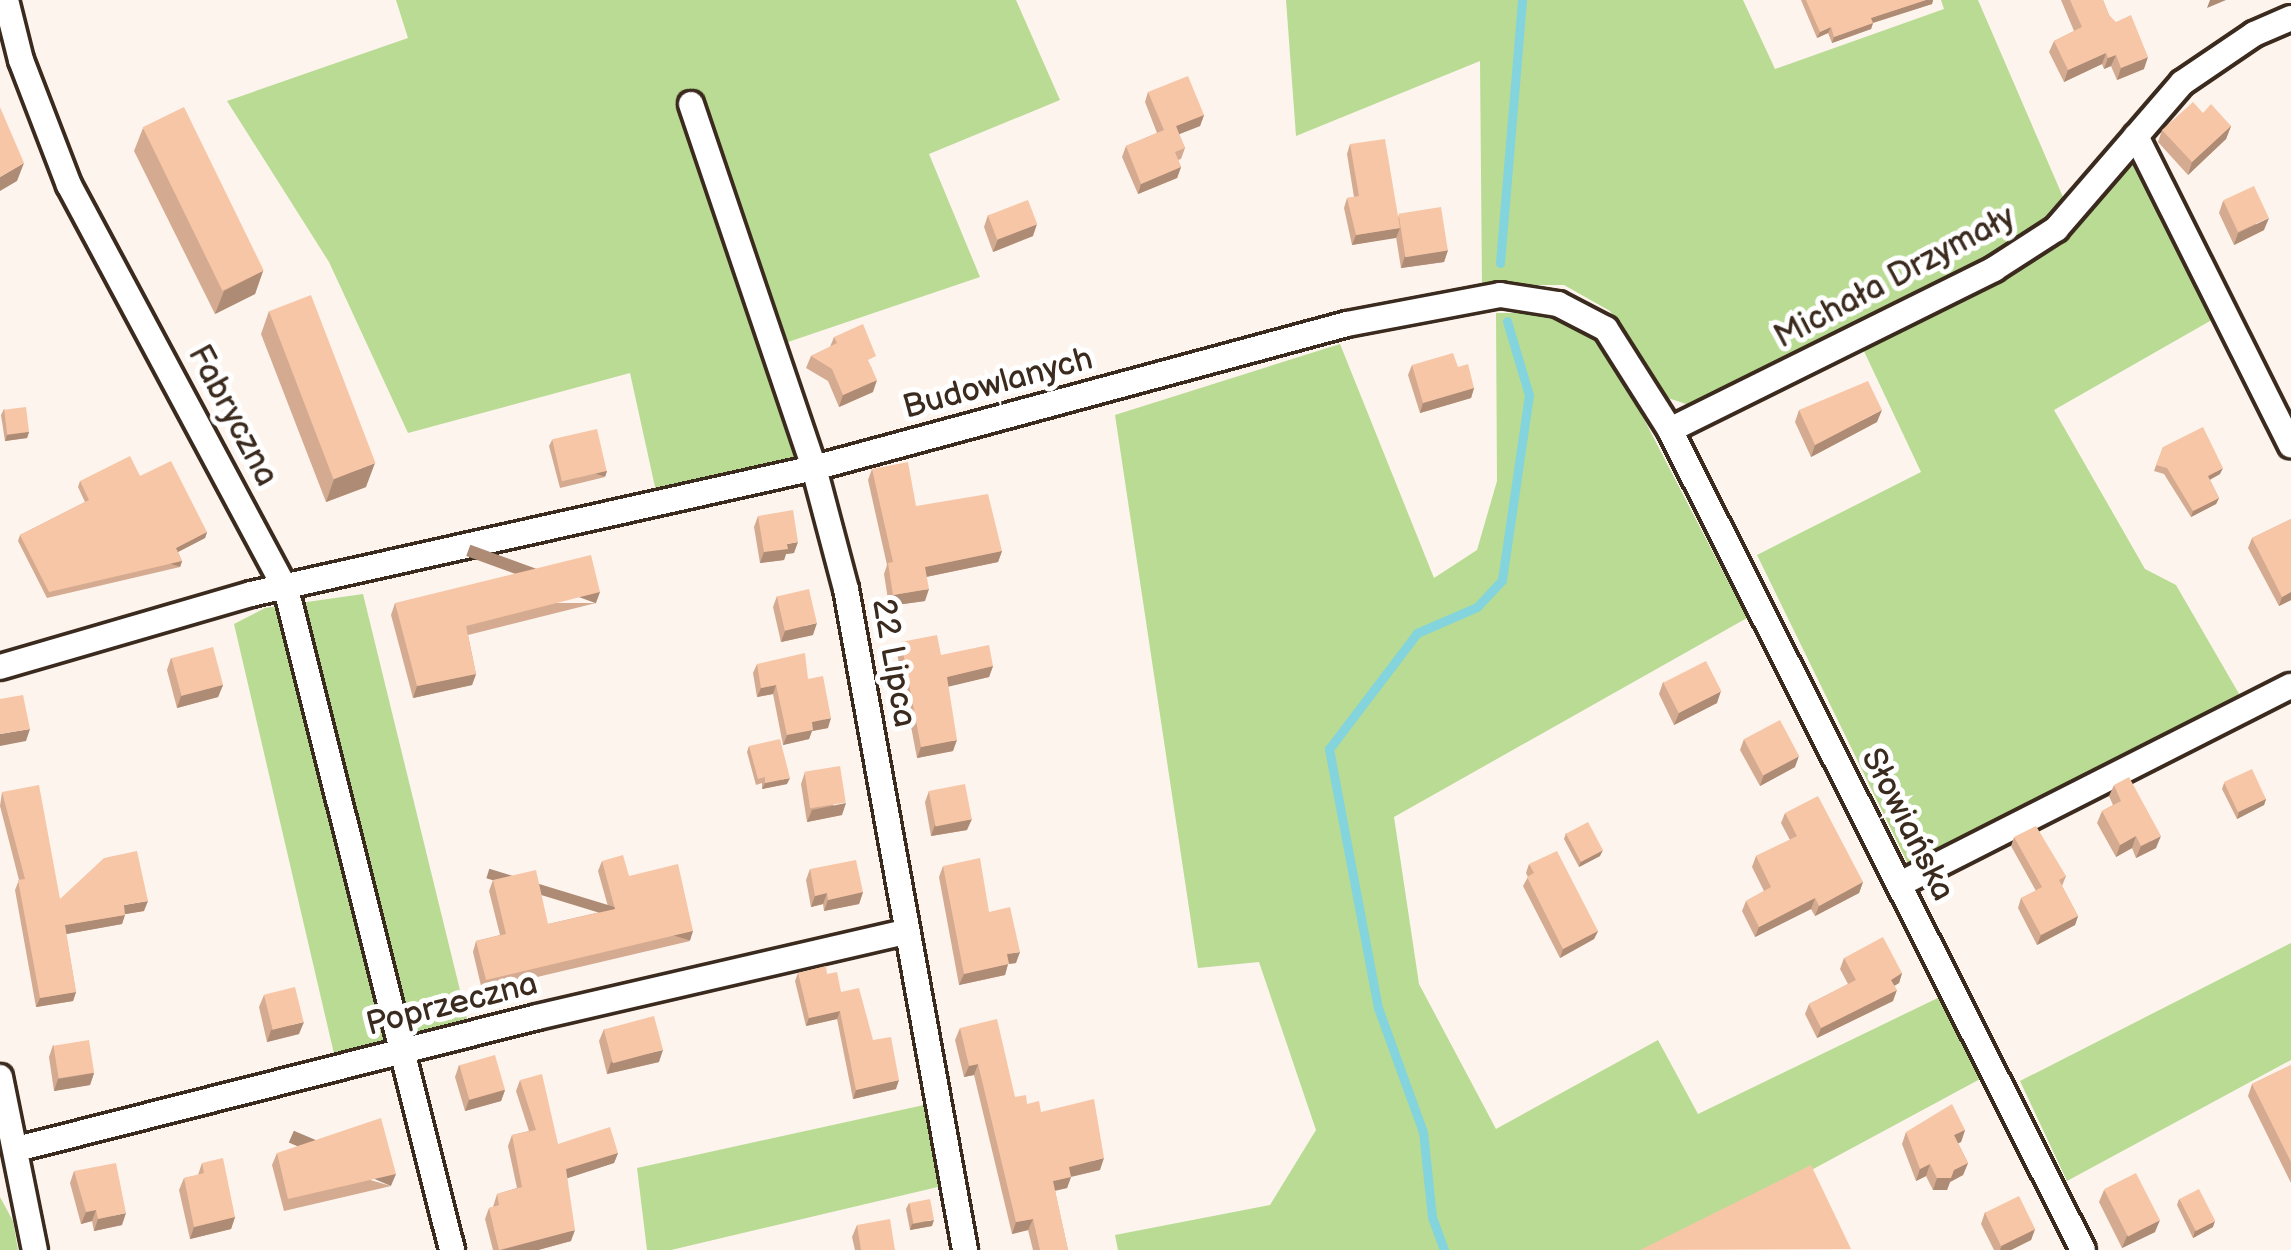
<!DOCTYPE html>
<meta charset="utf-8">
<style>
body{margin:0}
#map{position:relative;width:2291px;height:1250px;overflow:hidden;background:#fdf4ed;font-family:"Balsamiq Sans",sans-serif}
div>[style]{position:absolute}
.green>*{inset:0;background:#b9db94}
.stream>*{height:9px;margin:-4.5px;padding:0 4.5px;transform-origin:4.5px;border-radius:4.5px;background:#83d4dc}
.roads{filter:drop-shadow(3px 0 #3b2a1e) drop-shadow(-3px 0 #3b2a1e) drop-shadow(0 3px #3b2a1e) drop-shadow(0 -3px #3b2a1e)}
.minor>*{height:24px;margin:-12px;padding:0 12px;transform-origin:12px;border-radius:12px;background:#fff}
.wall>*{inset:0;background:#d4aa90}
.shaded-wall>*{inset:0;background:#ad8b75;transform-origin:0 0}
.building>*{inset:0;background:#f7c6a7;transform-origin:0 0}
span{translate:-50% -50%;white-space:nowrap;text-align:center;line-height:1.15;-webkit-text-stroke:10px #fff;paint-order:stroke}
.street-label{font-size:33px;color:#3b2a1e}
</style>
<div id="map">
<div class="green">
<i style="clip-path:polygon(396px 0,1016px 0,1060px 100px,929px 154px,980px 277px,788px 342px,746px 234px,802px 462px,657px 496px,630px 373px,408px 433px,329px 262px,227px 101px,408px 38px)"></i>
<i style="clip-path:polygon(1286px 0,1743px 0,1775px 69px,1944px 9px,1941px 0,1978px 0,2066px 204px,2026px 241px,1695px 407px,1668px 398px,1610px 311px,1564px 285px,1482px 285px,1480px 61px,1296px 136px)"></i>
<i style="clip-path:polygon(2134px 163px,2145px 174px,2217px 317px,2054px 410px,2145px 569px,2176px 585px,2242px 699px,1910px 868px,1757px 555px,1921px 472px,1862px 347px,1967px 299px,2051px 248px)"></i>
<i style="clip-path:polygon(1496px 313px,1543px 313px,1593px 338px,1632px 396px,1747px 618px,1394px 817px,1419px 984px,1496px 1129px,1658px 1040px,1698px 1114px,1946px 994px,1982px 1078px,1663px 1250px,1118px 1250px,1115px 1235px,1270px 1205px,1316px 1130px,1259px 962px,1198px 968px,1115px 415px,1340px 344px,1434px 578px,1477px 550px,1497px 481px)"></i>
<i style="clip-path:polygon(363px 594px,468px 1023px,335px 1058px,234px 624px,265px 608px)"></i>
<i style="clip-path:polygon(2291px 943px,2291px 1060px,2067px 1181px,2020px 1081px)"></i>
<i style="clip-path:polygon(924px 1105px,942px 1186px,671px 1250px,647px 1250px,637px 1168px)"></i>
<i style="clip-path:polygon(0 1197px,13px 1221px,18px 1250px,0 1250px)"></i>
</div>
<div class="stream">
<i style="left:1500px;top:263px;width:264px;rotate:-85.2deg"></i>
<i style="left:1444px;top:1250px;width:35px;rotate:-110deg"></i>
<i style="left:1432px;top:1217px;width:85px;rotate:-96deg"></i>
<i style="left:1423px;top:1132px;width:132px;rotate:-109.9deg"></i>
<i style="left:1378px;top:1008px;width:264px;rotate:-100.7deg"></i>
<i style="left:1329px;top:749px;width:146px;rotate:-52.8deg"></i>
<i style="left:1417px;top:633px;width:65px;rotate:-23.4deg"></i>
<i style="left:1477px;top:607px;width:37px;rotate:-47deg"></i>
<i style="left:1502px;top:580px;width:187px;rotate:-81.7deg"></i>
<i style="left:1529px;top:395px;width:77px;rotate:-106.6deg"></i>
</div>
<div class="roads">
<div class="minor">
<i style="left:6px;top:0;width:62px;rotate:76deg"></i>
<i style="left:21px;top:60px;width:134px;rotate:69deg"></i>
<i style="left:69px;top:185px;width:459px;rotate:61.8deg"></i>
<i style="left:286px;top:589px;width:682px;rotate:75.9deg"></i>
<i style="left:691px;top:104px;width:384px;rotate:71.3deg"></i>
<i style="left:814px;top:468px;width:125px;rotate:75.2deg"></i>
<i style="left:846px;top:589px;width:672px;rotate:79.79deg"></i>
<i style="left:2136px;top:136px;width:346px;rotate:63.4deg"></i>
<i style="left:1670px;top:430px;width:362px;rotate:-26.4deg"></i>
<i style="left:1994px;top:269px;width:74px;rotate:-32.8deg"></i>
<i style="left:2056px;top:229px;width:193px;rotate:-49.2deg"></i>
<i style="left:2182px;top:83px;width:87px;rotate:-34.2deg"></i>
<i style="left:2254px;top:34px;width:40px;rotate:-23.4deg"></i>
<i style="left:0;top:667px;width:261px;rotate:-16.2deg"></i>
<i style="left:251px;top:594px;width:577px;rotate:-12.61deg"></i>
<i style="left:814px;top:468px;width:552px;rotate:-15.12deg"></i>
<i style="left:1347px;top:324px;width:156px;rotate:-10.7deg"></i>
<i style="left:1500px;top:295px;width:59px;rotate:8.8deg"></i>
<i style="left:1558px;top:304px;width:54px;rotate:27.5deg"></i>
<i style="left:1606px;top:329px;width:120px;rotate:57.6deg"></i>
<i style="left:1670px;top:430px;width:918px;rotate:63.27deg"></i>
<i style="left:1900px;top:884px;width:438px;rotate:-26.9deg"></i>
<i style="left:0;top:1077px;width:177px;rotate:78.6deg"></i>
<i style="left:17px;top:1149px;width:536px;rotate:-14.24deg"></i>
<i style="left:537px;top:1017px;width:379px;rotate:-13deg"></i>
</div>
</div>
<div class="wall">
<i style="clip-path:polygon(1801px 0,1933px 0,1932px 4px,1873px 23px,1871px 29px,1832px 43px,1828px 33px,1817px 38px)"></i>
<i style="clip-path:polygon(2061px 0,2103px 0,2109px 15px,2144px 69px,2117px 80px,2111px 66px,2104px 69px,2102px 64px,2064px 82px,2049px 52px,2054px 41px,2074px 31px)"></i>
<i style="clip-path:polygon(1148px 92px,1204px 115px,1200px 126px,1179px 134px,1185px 148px,1181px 159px,1178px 160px,1181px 167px,1177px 178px,1138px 194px,1122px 157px,1126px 146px,1157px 133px,1145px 102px)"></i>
<i style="clip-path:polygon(2203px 113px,2231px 126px,2226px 139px,2188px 175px,2158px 142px,2162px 130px)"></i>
<i style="clip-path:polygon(143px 128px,263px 271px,255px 294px,215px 314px,134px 151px)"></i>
<i style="clip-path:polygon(1350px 144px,1398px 218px,1399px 215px,1448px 250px,1444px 262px,1401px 268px,1396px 237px,1352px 245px,1344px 208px,1347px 198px,1354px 197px,1347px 154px)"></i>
<i style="clip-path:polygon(2223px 201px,2264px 230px,2234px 245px,2219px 213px)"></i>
<i style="clip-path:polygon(988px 215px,1033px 236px,993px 252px,984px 227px)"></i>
<i style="clip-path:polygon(269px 311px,366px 487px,326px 502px,261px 334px)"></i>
<i style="clip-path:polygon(834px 337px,872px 368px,873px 392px,839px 407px,828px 381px,806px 368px,811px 356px,830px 347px)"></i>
<i style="clip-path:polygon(1412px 365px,1458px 367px,1474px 388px,1471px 398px,1420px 413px,1408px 375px)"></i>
<i style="clip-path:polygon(4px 409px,29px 432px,27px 438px,5px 441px,1px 415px)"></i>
<i style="clip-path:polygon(1799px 410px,1877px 422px,1811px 457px,1795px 422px)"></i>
<i style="clip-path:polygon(552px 440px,605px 477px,560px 488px,549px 446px)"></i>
<i style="clip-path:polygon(2163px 447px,2220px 474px,2210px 480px,2219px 498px,2216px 504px,2191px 517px,2164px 474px,2154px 471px)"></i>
<i style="clip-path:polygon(872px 469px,916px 506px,1002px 551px,998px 562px,926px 577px,925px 601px,889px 606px,884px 574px,887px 565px,868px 480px)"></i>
<i style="clip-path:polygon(140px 476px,207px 532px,205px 538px,178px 552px,182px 561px,180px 567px,47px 598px,18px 541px,20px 535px,85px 502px,78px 487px,80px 481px)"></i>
<i style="clip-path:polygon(758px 516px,794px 553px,786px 554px,784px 560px,760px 563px,754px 527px)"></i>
<i style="clip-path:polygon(2291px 519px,2291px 600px,2279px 606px,2248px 548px,2252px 538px)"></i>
<i style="clip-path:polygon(777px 596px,813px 635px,781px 642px,773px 607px)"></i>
<i style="clip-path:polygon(395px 603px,596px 603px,468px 635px,476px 674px,472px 685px,413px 698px,391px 615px)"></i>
<i style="clip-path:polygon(901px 642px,941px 655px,993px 666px,989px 677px,948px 686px,953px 751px,917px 758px,897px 653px)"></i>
<i style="clip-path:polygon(171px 658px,223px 685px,218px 697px,177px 708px,167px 670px)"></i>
<i style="clip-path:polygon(757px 664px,808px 679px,828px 728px,812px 731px,809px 739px,783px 745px,773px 694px,757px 697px,753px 673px)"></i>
<i style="clip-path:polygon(1663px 682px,1717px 703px,1674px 725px,1659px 694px)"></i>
<i style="clip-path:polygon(1744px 739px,1795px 767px,1760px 786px,1740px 750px)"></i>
<i style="clip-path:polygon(749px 746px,787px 784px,762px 789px,762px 783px,756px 785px,747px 752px)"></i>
<i style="clip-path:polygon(805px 772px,842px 815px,807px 822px,801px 784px)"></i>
<i style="clip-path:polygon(2224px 783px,2266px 799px,2264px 805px,2237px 819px,2222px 789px)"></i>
<i style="clip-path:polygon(2114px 785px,2156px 848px,2136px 858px,2132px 848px,2116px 857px,2097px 823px,2102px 811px,2113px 805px,2109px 796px)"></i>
<i style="clip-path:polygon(929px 791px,967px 830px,931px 836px,925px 802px)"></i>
<i style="clip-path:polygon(2px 792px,60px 899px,144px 911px,125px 914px,122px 924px,66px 934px,76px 992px,73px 1001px,36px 1007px,15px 890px,19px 880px,0 806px)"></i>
<i style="clip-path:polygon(1785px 813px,1863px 882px,1859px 893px,1815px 916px,1811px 909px,1755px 937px,1742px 911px,1746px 901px,1764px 891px,1752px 867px,1756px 856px,1790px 840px,1781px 823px)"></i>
<i style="clip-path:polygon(1566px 833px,1600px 856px,1579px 867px,1564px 839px)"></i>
<i style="clip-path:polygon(2014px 837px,2066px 876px,2062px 886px,2078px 916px,2075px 925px,2037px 945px,2018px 908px,2021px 898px,2036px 891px,2011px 846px)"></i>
<i style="clip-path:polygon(602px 861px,629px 876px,690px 941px,482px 990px,473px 952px,476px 941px,500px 935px,489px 891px,493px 880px,548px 924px,609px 910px,598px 871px)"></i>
<i style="clip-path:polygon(1529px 864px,1598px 931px,1594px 939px,1560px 958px,1523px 886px,1528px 877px,1526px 873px)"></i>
<i style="clip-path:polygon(943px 866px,989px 912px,1016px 963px,1008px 964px,1005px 975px,959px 985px,939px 877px)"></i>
<i style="clip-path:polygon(810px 869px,863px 892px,859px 904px,824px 911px,823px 904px,811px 907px,806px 880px)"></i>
<i style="clip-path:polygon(1844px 958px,1902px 973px,1899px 983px,1894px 986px,1893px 1001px,1817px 1038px,1805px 1014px,1809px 1004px,1848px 984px,1840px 969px)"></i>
<i style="clip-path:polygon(798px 973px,827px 974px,841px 992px,896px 1089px,853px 1099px,837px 1019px,806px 1026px,795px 981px)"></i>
<i style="clip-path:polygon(264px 995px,299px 1034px,267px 1042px,259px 1007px)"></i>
<i style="clip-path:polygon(960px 1028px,1015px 1097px,1041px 1112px,1100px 1170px,1071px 1177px,1067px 1188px,1055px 1191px,1068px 1250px,1033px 1250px,1028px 1230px,1012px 1234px,974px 1075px,964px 1077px,955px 1040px)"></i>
<i style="clip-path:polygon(604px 1029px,659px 1062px,607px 1074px,599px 1041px)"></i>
<i style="clip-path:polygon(53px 1045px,94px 1073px,90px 1085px,54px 1091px,49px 1057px)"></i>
<i style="clip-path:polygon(459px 1065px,505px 1090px,501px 1101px,465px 1111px,455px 1077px)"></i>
<i style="clip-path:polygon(2291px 1065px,2291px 1183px,2248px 1096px,2252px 1084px)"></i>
<i style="clip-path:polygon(520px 1080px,558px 1144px,618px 1153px,614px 1163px,567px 1178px,571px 1241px,538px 1250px,493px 1250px,485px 1219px,489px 1208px,493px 1207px,497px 1194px,517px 1188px,508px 1146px,512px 1135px,529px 1131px,516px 1091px)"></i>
<i style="clip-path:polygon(1965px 1130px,1961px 1142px,1958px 1143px,1968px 1163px,1963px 1175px,1950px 1182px,1947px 1190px,1933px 1190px,1926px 1176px,1916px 1181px,1902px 1144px,1906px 1132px)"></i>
<i style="clip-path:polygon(277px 1153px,391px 1186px,284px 1211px,272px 1165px)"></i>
<i style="clip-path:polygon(202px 1163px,235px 1217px,231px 1229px,190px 1239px,179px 1190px,184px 1178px,198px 1175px)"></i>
<i style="clip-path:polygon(74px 1171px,122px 1225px,94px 1231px,92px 1221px,81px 1224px,70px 1183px)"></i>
<i style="clip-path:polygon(2104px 1190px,2155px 1232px,2122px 1248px,2099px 1202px)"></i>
<i style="clip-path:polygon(2179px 1199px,2213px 1227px,2193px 1238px,2177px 1205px)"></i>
<i style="clip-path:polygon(909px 1203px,932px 1226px,910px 1230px,906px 1209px)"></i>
<i style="clip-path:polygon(1985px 1212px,2035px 1229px,2031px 1240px,2011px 1250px,1994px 1250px,1981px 1224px)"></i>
<i style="clip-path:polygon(857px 1225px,895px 1250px,855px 1250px,852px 1237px)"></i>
</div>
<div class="shaded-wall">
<i style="clip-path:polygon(1926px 0,1933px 0,1932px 4px,1869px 24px,1871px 18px)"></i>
<i style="clip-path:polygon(2210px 0,2226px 0,2207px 8px)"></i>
<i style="clip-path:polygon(1873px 23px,1871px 29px,1832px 43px,1834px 37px)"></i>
<i style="clip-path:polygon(1831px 27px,1828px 33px,1817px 38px,1820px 32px)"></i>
<i style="clip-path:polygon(2106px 53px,2102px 64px,2064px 82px,2068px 70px)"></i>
<i style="clip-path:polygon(2116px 55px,2111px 66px,2104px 69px,2108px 58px)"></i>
<i style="clip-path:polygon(2148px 57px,2144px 69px,2117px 80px,2121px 68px)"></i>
<i style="clip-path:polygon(1204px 115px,1200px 126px,1172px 137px,1176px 126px)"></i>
<i style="clip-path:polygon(2231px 126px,2226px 139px,2188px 175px,2192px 162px)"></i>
<i style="clip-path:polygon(24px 163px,17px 181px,0 191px,0 177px)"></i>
<i style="clip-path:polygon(1181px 167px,1177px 178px,1138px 194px,1141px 184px)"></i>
<i style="clip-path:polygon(2269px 218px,2264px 230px,2234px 245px,2238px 233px)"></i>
<i style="clip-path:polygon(1037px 224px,1033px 236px,993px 252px,998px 239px)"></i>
<i style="clip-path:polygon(1400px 228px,1396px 238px,1352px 245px,1356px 235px)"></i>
<i style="clip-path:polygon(1448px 250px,1444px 262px,1401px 268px,1405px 256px)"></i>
<i style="clip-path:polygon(263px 271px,255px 294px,215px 314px,224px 291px)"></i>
<i style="clip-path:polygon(877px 380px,873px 392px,839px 407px,843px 395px)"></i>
<i style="clip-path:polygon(1474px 388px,1471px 398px,1420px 413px,1423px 403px)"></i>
<i style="clip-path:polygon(1882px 410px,1877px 422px,1811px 457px,1815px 445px)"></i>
<i style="clip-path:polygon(29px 432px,27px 438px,5px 441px,7px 435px)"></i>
<i style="clip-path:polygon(375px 463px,366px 487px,326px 502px,334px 479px)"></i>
<i style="clip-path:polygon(2223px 468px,2220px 474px,2205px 482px,2208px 476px)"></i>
<i style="left:607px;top:471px;width:6px;height:46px;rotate:108deg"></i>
<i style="clip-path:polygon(2219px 498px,2216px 504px,2191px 517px,2193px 511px)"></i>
<i style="clip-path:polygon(207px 532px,205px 538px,174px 554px,176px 548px)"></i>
<i style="clip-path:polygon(798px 542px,794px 553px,786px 554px,784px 560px,760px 563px,764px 552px,787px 544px)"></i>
<i style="clip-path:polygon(1002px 551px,998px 562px,921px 578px,925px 567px)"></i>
<i style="left:182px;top:561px;width:6px;height:137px;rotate:108deg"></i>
<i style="clip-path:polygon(929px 589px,925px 601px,889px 606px,893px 595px)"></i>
<i style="left:600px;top:592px;width:12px;height:138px;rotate:110deg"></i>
<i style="clip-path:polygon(2291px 592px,2291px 600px,2279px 606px,2282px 597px)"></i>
<i style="clip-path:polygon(817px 623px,813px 635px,781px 642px,785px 631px)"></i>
<i style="clip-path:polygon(993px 666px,989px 677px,943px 688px,947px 677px)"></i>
<i style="clip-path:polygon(476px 674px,472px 685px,413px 698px,417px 686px)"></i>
<i style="clip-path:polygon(223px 685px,218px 697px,177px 708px,181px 696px)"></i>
<i style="clip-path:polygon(776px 685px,773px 694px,757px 697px,761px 688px)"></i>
<i style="clip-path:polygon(1721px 691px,1717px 703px,1674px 725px,1679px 713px)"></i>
<i style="clip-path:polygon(831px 718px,828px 728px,812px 731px,809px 739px,783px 745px,787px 735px,812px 722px)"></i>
<i style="clip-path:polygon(30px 729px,26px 741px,0 746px,0 734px)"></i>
<i style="clip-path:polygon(957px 740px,953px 751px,917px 758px,921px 747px)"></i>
<i style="clip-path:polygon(1799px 756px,1795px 767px,1760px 786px,1764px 774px)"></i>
<i style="clip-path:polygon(790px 778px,787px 784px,762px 789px,765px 783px)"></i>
<i style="clip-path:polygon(2266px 799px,2264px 805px,2237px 819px,2239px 812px)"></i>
<i style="clip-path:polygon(846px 803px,842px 815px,807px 822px,812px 810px)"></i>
<i style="clip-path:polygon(972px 819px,967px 830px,931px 836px,935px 825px)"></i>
<i style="clip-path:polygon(2136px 836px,2132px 848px,2116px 857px,2120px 845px)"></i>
<i style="clip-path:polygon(2161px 836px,2156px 848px,2136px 858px,2141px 846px)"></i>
<i style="clip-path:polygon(1603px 850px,1600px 856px,1579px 867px,1581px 861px)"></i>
<i style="clip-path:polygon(1863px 882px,1859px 893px,1815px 916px,1819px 906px)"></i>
<i style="clip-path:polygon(863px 892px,859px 904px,824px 911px,828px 900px)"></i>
<i style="clip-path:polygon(827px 893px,823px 904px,811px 907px,815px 896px)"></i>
<i style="clip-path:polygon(1815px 898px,1811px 909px,1755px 937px,1759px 927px)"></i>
<i style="clip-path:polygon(148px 901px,144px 911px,120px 915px,124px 905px)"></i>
<i style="clip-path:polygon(125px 915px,122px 924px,61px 935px,65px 925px)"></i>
<i style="clip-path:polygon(2078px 916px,2075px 925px,2037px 945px,2041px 935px)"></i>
<i style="left:693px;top:931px;width:10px;height:213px;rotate:107deg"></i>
<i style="clip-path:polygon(1598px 931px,1594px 939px,1560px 958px,1563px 949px)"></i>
<i style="clip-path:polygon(1020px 952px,1016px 963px,1008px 964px,1005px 975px,959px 985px,964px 974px,1007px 954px)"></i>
<i style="clip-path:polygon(1902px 973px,1899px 983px,1887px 990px,1891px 980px)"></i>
<i style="clip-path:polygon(1897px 990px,1893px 1001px,1817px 1038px,1821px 1028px)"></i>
<i style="clip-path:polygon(76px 992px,73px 1001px,36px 1007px,40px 998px)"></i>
<i style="clip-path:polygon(840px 1011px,837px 1019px,806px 1026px,809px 1018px)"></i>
<i style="clip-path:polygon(304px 1022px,299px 1034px,267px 1042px,271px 1030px)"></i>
<i style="clip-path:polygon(663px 1050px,659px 1062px,607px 1074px,611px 1062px)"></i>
<i style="clip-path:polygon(978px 1064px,974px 1075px,964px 1077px,969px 1066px)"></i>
<i style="clip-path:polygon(94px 1073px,90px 1085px,54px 1091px,58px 1079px)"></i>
<i style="clip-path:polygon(899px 1080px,896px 1089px,853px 1099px,856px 1090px)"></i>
<i style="clip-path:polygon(505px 1090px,501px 1101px,465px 1111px,469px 1100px)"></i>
<i style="clip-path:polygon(1965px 1130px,1961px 1142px,1950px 1147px,1954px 1135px)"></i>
<i style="clip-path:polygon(618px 1153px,614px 1163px,562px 1180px,566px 1169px)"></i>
<i style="clip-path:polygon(1104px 1158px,1100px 1170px,1065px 1178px,1069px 1167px)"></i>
<i style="clip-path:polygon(1968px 1163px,1963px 1175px,1950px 1182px,1947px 1190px,1933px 1190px,1937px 1178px)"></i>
<i style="clip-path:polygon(1930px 1164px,1926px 1176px,1916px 1181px,1920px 1169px)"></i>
<i style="left:396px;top:1174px;width:13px;height:111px;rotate:113deg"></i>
<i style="clip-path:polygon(1071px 1177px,1067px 1188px,1048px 1192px,1053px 1181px)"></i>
<i style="clip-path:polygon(96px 1210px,92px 1221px,81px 1224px,86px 1212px)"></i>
<i style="clip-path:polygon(126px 1213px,122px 1225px,94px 1231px,98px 1219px)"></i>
<i style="clip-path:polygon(235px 1217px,231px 1229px,190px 1239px,194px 1227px)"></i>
<i style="clip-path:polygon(1033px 1219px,1028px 1230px,1012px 1234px,1016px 1222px)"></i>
<i style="clip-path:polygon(934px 1220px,932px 1226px,910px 1230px,912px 1224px)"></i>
<i style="clip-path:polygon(2160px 1220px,2155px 1232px,2122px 1248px,2127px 1236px)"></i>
<i style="clip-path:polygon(2215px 1221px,2213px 1227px,2193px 1238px,2195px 1231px)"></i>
<i style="clip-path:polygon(2035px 1229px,2031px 1240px,2011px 1250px,2000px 1250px,2002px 1245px)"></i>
<i style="clip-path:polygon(575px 1230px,571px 1241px,538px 1250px,501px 1250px)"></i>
</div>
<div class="building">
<i style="clip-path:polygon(1806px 0,1926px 0,1871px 18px,1873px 23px,1834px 37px,1831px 27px,1820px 32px)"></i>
<i style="clip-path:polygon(2070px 0,2103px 0,2109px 15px,2116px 22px,2131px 15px,2148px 57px,2121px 68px,2116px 55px,2108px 58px,2106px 53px,2068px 70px,2054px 41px,2082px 27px)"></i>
<i style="clip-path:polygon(1188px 76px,1204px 115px,1176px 126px,1185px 148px,1175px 152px,1181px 167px,1141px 184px,1126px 146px,1164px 130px,1148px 92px)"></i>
<i style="clip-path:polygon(2193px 102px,2203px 113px,2211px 104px,2231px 126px,2192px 162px,2162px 130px)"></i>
<i style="clip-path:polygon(0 107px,24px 163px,0 177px)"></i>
<i style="left:184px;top:107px;width:182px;height:46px;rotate:64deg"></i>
<i style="clip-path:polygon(1385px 139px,1400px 228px,1356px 235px,1347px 198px,1359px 196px,1350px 144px)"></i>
<i style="left:2254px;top:186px;width:35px;height:34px;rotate:65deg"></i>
<i style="left:1028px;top:200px;width:26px;height:43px;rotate:69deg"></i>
<i style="left:1441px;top:207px;width:44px;height:43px;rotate:81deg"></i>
<i style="left:311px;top:295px;width:180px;height:45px;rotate:69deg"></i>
<i style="clip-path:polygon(863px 324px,876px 356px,868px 360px,877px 380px,843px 395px,832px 369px,811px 356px,837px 343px,834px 337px)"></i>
<i style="clip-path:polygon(1453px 353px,1458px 367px,1468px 364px,1474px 388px,1423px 403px,1412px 365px)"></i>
<i style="clip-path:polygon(1868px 381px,1882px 410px,1815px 445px,1799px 410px)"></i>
<i style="left:26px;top:407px;width:25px;height:22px;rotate:83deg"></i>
<i style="clip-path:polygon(2203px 427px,2223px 468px,2208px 476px,2219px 498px,2193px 511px,2167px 468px,2156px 465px,2163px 447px)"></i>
<i style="left:597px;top:429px;width:43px;height:46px;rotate:77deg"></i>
<i style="clip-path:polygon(130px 456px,140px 476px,171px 461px,207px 532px,176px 548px,182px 561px,49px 592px,20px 535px,89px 500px,80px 481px)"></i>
<i style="clip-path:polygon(908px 462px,916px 506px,988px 494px,1002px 551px,925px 567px,929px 589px,893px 595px,888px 563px,893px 562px,872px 469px)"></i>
<i style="clip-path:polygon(793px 510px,798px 542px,787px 544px,788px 549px,764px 552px,758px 516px)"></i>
<i style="clip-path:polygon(2291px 519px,2291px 592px,2282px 597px,2252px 538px)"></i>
<i style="clip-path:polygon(591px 555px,600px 592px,466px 626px,476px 674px,417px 686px,395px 603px)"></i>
<i style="left:809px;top:589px;width:35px;height:33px;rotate:77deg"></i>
<i style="clip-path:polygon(937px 635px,941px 655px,989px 645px,993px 666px,947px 677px,957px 740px,921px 747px,901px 642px)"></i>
<i style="left:213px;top:647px;width:39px;height:43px;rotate:75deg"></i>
<i style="clip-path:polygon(805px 653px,808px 679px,823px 676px,831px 718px,812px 722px,813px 730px,787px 735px,776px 685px,761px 688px,757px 664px)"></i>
<i style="left:1706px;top:661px;width:34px;height:48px;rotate:63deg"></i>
<i style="clip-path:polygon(23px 695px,30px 729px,0 734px,0 699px)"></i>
<i style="left:1780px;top:720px;width:41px;height:41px;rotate:62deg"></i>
<i style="clip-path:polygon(780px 739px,790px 778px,765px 783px,765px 777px,758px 779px,749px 746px)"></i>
<i style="left:840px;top:766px;width:37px;height:36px;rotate:81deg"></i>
<i style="left:2252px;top:769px;width:33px;height:31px;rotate:65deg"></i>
<i style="clip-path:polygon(2129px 777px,2161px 836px,2141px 846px,2136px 836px,2120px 845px,2102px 811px,2121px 801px,2114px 785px)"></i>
<i style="left:965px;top:784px;width:36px;height:37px;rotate:79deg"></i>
<i style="clip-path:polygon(39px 785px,60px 899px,104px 858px,137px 851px,148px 901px,124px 905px,125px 915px,65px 925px,76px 992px,40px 998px,18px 880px,25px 879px,2px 792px)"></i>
<i style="clip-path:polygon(1818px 796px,1863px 882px,1819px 906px,1815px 898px,1759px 927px,1746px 901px,1771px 887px,1756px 856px,1797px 836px,1785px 813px)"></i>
<i style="left:1588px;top:822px;width:32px;height:25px;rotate:62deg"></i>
<i style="clip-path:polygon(2036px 826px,2066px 876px,2059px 880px,2078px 916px,2041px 935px,2021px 898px,2042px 887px,2014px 837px)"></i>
<i style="clip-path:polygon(1557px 851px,1598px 931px,1563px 949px,1527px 877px,1534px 873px,1529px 864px)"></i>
<i style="clip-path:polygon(623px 855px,629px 876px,678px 864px,693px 931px,486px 980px,476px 941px,506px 934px,493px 880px,536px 870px,548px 924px,615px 909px,602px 861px)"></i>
<i style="clip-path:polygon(980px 858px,989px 912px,1010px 907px,1020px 952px,1007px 954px,1009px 964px,964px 974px,943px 866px)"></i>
<i style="clip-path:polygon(856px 860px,863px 892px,828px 900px,827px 893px,815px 896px,810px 869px)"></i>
<i style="clip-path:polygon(1883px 937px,1902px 973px,1891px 980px,1897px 990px,1821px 1028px,1809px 1004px,1856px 980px,1844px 958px)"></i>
<i style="clip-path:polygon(826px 966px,827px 974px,837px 972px,841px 992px,859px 988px,873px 1040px,891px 1037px,899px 1080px,856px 1090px,840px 1011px,809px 1018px,798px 973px)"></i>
<i style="left:295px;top:987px;width:36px;height:32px;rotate:76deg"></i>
<i style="left:654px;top:1016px;width:35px;height:52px;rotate:75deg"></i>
<i style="clip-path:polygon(997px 1019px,1015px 1097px,1026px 1095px,1027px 1104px,1039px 1101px,1041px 1112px,1094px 1099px,1104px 1158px,1069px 1167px,1071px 1177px,1053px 1181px,1068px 1250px,1040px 1250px,1033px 1219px,1016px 1222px,978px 1064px,969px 1066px,960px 1028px)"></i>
<i style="left:89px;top:1040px;width:33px;height:36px;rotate:81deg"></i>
<i style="left:495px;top:1055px;width:36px;height:37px;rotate:74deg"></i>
<i style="clip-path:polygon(2291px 1065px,2291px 1162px,2252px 1084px)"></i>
<i style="clip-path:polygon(542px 1074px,558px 1144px,610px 1127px,618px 1153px,566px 1169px,575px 1230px,499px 1250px,489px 1208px,499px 1205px,497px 1194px,522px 1187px,512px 1135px,536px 1130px,520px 1080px)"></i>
<i style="clip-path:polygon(1952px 1104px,1965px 1130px,1954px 1135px,1968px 1163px,1954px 1170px,1951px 1178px,1937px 1178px,1930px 1164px,1920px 1169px,1906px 1132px)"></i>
<i style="clip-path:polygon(381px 1118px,396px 1174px,288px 1199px,277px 1153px)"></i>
<i style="clip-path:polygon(223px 1158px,235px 1217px,194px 1227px,184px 1178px,204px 1173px,202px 1163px)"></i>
<i style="clip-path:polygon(116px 1163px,126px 1213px,98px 1219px,96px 1210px,86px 1212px,74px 1171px)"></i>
<i style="clip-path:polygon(1811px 1165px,1851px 1249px,1640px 1250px)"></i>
<i style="left:2136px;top:1173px;width:53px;height:36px;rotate:63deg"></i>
<i style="left:2199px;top:1189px;width:36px;height:22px;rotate:63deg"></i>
<i style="left:2019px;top:1196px;width:37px;height:38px;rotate:64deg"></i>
<i style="left:930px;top:1199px;width:21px;height:21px;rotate:79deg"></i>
<i style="clip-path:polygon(890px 1219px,895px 1250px,861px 1250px,857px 1225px)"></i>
</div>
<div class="street-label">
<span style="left:1895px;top:278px;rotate:-28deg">Michała Drzymały</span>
<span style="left:998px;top:384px;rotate:-15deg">Budowlanych</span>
<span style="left:232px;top:416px;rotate:62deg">Fabryczna</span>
<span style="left:893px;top:663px;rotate:80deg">22 Lipca</span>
<span style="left:1907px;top:825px;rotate:63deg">Słowiańska</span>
<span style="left:452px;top:1005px;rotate:-14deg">Poprzeczna</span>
</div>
</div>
